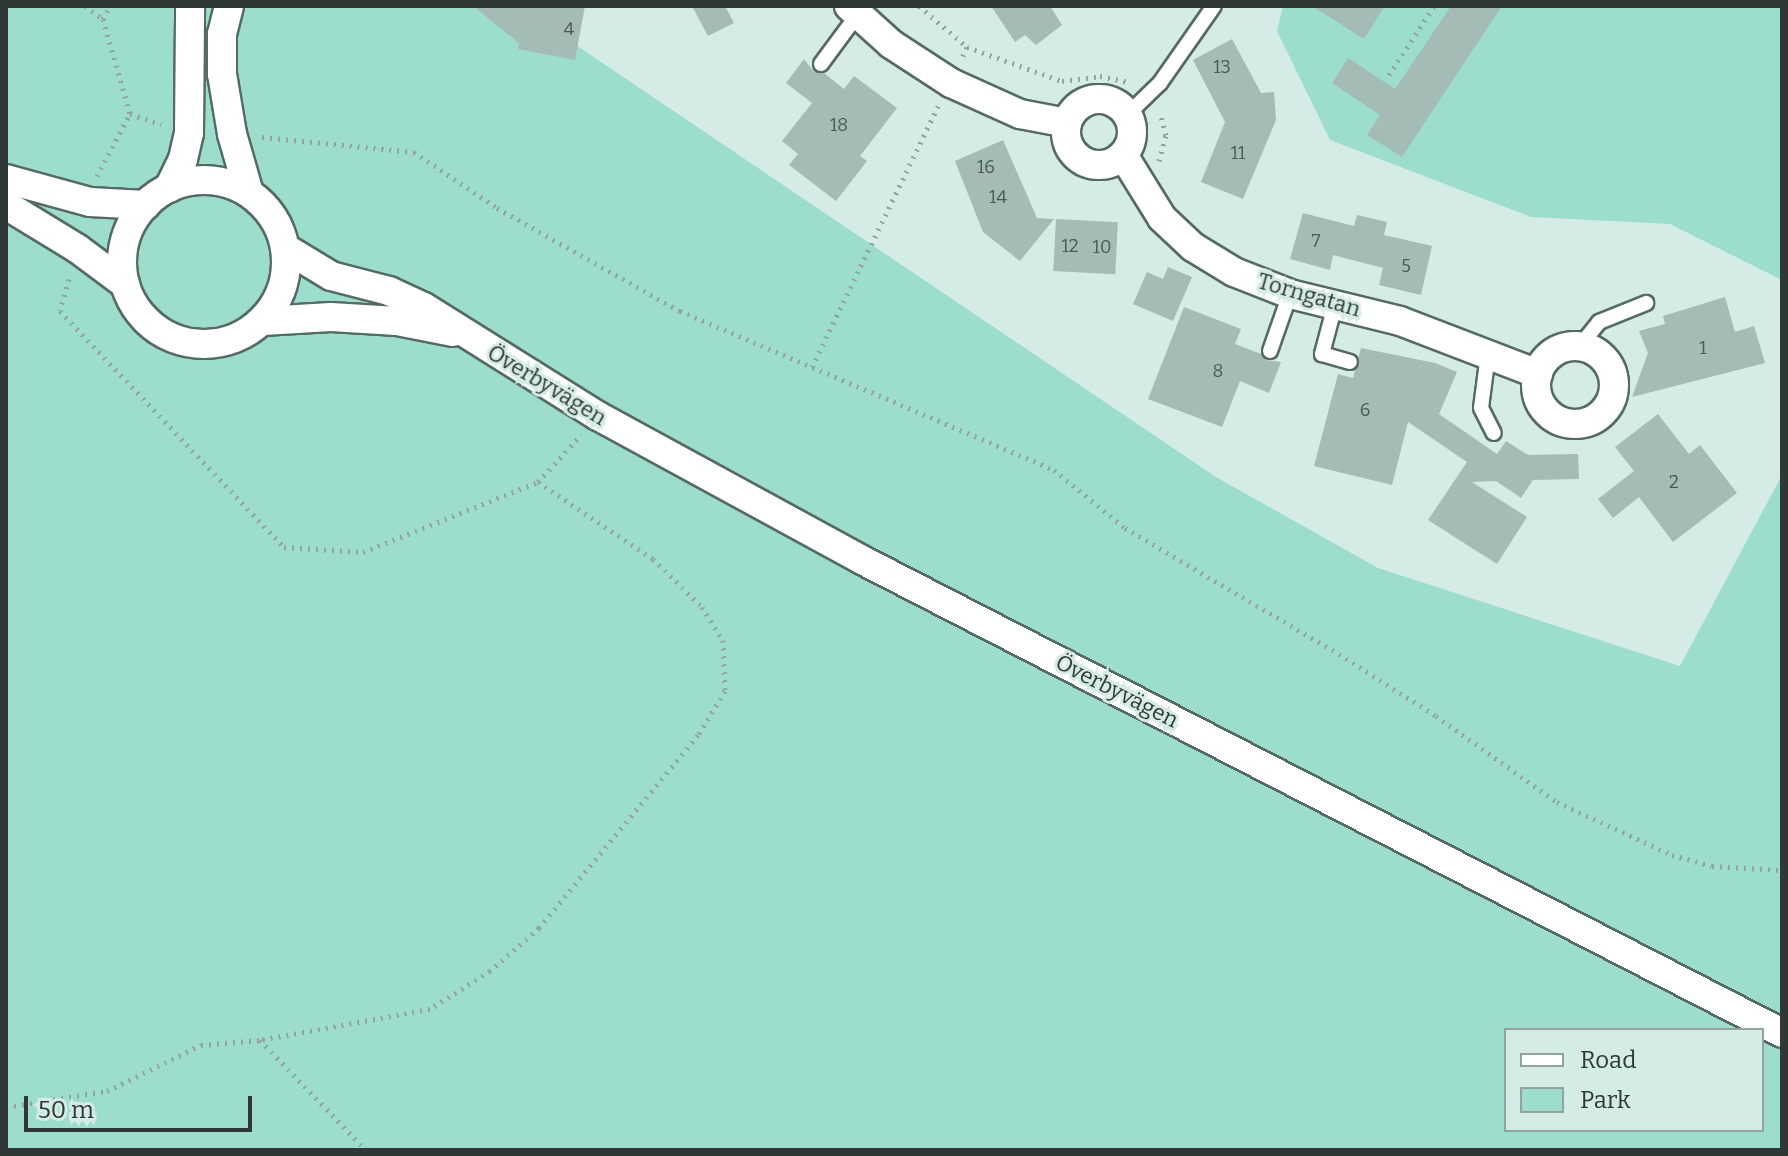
<!DOCTYPE html>
<meta charset="utf-8">
<style>
body{margin:0}
#map{position:relative;width:1788px;height:1156px;overflow:hidden;background:#d4ece5;font-family:Bitter,serif}
div>[style]{position:absolute}
.green>*{inset:0;background:#9dddcd}
.building>*{inset:0;background:#a5bbb5;transform-origin:0 0}
.path>*{height:5px;margin-top:-2.5px;transform-origin:0;background:repeating-linear-gradient(90deg,#92a49f 0 2px,transparent 0 8px)}
.roads{filter:drop-shadow(2px 0 #556a64) drop-shadow(-2px 0 #556a64) drop-shadow(0 2px #556a64) drop-shadow(0 -2px #556a64)}
.lane>*{height:14px;margin:-7px;padding:0 7px;transform-origin:7px;border-radius:7px;background:#fff}
.street>*{height:28px;margin:-14px;padding:0 14px;transform-origin:14px;border-radius:14px;background:#fff}
.street>.ring{margin:-14px;padding:0;box-sizing:content-box;background:none;border:28px solid #fff;border-radius:50%}
span{translate:-50% -50%;white-space:nowrap;text-align:center;line-height:1.15;-webkit-text-stroke:6px #d4ece5;paint-order:stroke}
.number-label{font-size:18px;color:#4c5956}
.number-label span{-webkit-text-stroke-width:0}
.street-label{font-size:22px;color:#2f3836}
.frame{position:absolute;inset:0;border:8px solid #2f3836;pointer-events:none}
.legend{position:absolute;left:1504px;top:1028px;width:260px;height:104px;box-sizing:border-box;background:#d4ece5;border:2px solid #92a49f;margin:0;padding:10px 14px;list-style:none;font-size:24px;color:#2f3836}
.legend li{display:flex;align-items:center;gap:16px;height:40px}
.legend b{width:40px;border:2px solid #92a49f}
.scale{position:absolute;left:24px;top:1096px;width:228px;height:36px;box-sizing:border-box;border:4px solid #2f3836;border-top:0;padding-left:10px;font-size:24px;line-height:28px;white-space:nowrap;color:#2f3836;-webkit-text-stroke:6px #d4ece5;paint-order:stroke}
</style>
<div id="map">
<div class="green">
<i style="clip-path:polygon(evenodd,6px 6px,518px 6px,1216px 477px,1378px 568px,1680px 666px,1782px 475px,1782px 1150px,6px 1150px,6px 6px,1506px 1030px,1762px 1030px,1762px 1130px,1506px 1130px,1506px 1030px)"></i>
<i style="clip-path:polygon(1283px 6px,1782px 6px,1782px 280px,1670px 224px,1531px 217px,1330px 140px,1277px 31px)"></i>
</div>
<div class="building">
<i style="clip-path:polygon(473px 6px,585px 6px,575px 60px,518px 49px,519px 43px)"></i>
<i style="clip-path:polygon(692px 6px,725px 6px,734px 23px,708px 36px)"></i>
<i style="clip-path:polygon(991px 6px,1050px 6px,1062px 25px,1036px 45px,1025px 35px,1015px 42px)"></i>
<i style="clip-path:polygon(1312px 6px,1385px 6px,1364px 39px)"></i>
<i style="clip-path:polygon(1451px 6px,1502px 6px,1402px 157px,1367px 135px,1380px 115px,1332px 83px,1348px 58px,1395px 89px)"></i>
<i style="clip-path:polygon(1232px 39px,1261px 93px,1274px 92px,1276px 120px,1243px 199px,1201px 182px,1225px 122px,1193px 60px)"></i>
<i style="clip-path:polygon(804px 59px,814px 72px,824px 73px,844px 89px,854px 76px,897px 108px,860px 156px,867px 161px,836px 201px,789px 165px,798px 154px,782px 141px,812px 103px,786px 83px)"></i>
<i style="clip-path:polygon(1003px 140px,1037px 218px,1054px 219px,1020px 261px,983px 232px,955px 161px)"></i>
<i style="clip-path:polygon(1303px 213px,1354px 226px,1357px 215px,1387px 222px,1384px 235px,1432px 246px,1421px 295px,1379px 285px,1383px 268px,1333px 255px,1330px 270px,1290px 259px)"></i>
<i style="left:1056px;top:219px;width:62px;height:52px;rotate:3deg"></i>
<i style="clip-path:polygon(1168px 267px,1192px 277px,1173px 321px,1133px 304px,1147px 272px,1163px 279px)"></i>
<i style="clip-path:polygon(1725px 297px,1735px 332px,1754px 326px,1765px 363px,1632px 397px,1648px 353px,1639px 331px,1665px 324px,1663px 316px)"></i>
<i style="clip-path:polygon(1184px 307px,1241px 329px,1235px 344px,1261px 354px,1266px 360px,1281px 362px,1269px 393px,1240px 381px,1222px 427px,1148px 399px)"></i>
<i style="clip-path:polygon(1361px 348px,1435px 363px,1457px 372px,1439px 414px,1497px 454px,1506px 441px,1528px 455px,1578px 454px,1579px 479px,1533px 480px,1521px 498px,1496px 481px,1472px 482px,1527px 517px,1497px 564px,1428px 520px,1467px 462px,1408px 422px,1392px 485px,1314px 466px,1338px 374px,1353px 378px)"></i>
<i style="clip-path:polygon(1658px 414px,1689px 454px,1700px 445px,1737px 493px,1673px 542px,1639px 497px,1613px 518px,1598px 499px,1634px 471px,1615px 447px)"></i>
</div>
<div class="path">
<i style="left:85px;top:6px;width:22px;rotate:36deg"></i>
<i style="left:103px;top:19px;width:99px;rotate:74.1deg"></i>
<i style="left:130px;top:114px;width:33px;rotate:18deg"></i>
<i style="left:919px;top:6px;width:63px;rotate:40.5deg"></i>
<i style="left:967px;top:47px;width:12px;rotate:114deg"></i>
<i style="left:103px;top:19px;width:15px;rotate:-62deg"></i>
<i style="left:967px;top:47px;width:101px;rotate:19.7deg"></i>
<i style="left:1062px;top:81px;width:38px;rotate:-7deg"></i>
<i style="left:1100px;top:76px;width:30px;rotate:12deg"></i>
<i style="left:1389px;top:75px;width:82px;rotate:-56.9deg"></i>
<i style="left:262px;top:137px;width:153px;rotate:5.6deg"></i>
<i style="left:414px;top:152px;width:100px;rotate:34deg"></i>
<i style="left:497px;top:208px;width:210px;rotate:29.4deg"></i>
<i style="left:680px;top:311px;width:406px;rotate:23deg"></i>
<i style="left:1054px;top:470px;width:92px;rotate:39.2deg"></i>
<i style="left:1125px;top:528px;width:248px;rotate:30.5deg"></i>
<i style="left:1339px;top:654px;width:115px;rotate:32.6deg"></i>
<i style="left:1436px;top:716px;width:148px;rotate:35.4deg"></i>
<i style="left:1557px;top:802px;width:127px;rotate:24.7deg"></i>
<i style="left:1672px;top:855px;width:41px;rotate:15.4deg"></i>
<i style="left:1712px;top:866px;width:70px;rotate:3.3deg"></i>
<i style="left:1159px;top:161px;width:27px;rotate:-75deg"></i>
<i style="left:1166px;top:135px;width:23px;rotate:-105deg"></i>
<i style="left:97px;top:176px;width:70px;rotate:-62deg"></i>
<i style="left:69px;top:279px;width:33px;rotate:106deg"></i>
<i style="left:60px;top:311px;width:325px;rotate:46.5deg"></i>
<i style="left:284px;top:547px;width:79px;rotate:3.6deg"></i>
<i style="left:363px;top:552px;width:188px;rotate:-21.8deg"></i>
<i style="left:538px;top:482px;width:138px;rotate:33.8deg"></i>
<i style="left:653px;top:559px;width:69px;rotate:44.4deg"></i>
<i style="left:702px;top:607px;width:39px;rotate:58deg"></i>
<i style="left:723px;top:640px;width:51px;rotate:87.8deg"></i>
<i style="left:725px;top:691px;width:52px;rotate:121.5deg"></i>
<i style="left:698px;top:735px;width:250px;rotate:129.5deg"></i>
<i style="left:539px;top:928px;width:65px;rotate:138.7deg"></i>
<i style="left:490px;top:971px;width:71px;rotate:147.7deg"></i>
<i style="left:430px;top:1009px;width:173px;rotate:169.7deg"></i>
<i style="left:812px;top:367px;width:290px;rotate:-64.2deg"></i>
<i style="left:538px;top:482px;width:64px;rotate:-47.5deg"></i>
<i style="left:6px;top:1107px;width:102px;rotate:-9deg"></i>
<i style="left:107px;top:1091px;width:105px;rotate:-26.1deg"></i>
<i style="left:201px;top:1045px;width:59px;rotate:-4.8deg"></i>
<i style="left:260px;top:1040px;width:153px;rotate:46.1deg"></i>
</div>
<div class="roads">
<div class="lane">
<i style="left:821px;top:64px;width:62px;rotate:-53.5deg"></i>
<i style="left:1127px;top:115px;width:46px;rotate:-44.1deg"></i>
<i style="left:1160px;top:83px;width:94px;rotate:-55deg"></i>
<i style="left:1335px;top:305px;width:51px;rotate:104.9deg"></i>
<i style="left:1322px;top:354px;width:29px;rotate:16deg"></i>
<i style="left:1579px;top:347px;width:32px;rotate:-51deg"></i>
<i style="left:1599px;top:322px;width:51px;rotate:-22deg"></i>
<i style="left:1270px;top:351px;width:60px;rotate:-70.7deg"></i>
<i style="left:1488px;top:354px;width:54px;rotate:97.4deg"></i>
<i style="left:1481px;top:408px;width:28px;rotate:63deg"></i>
</div>
<div class="street">
<i style="left:229px;top:6px;width:29px;rotate:104deg"></i>
<i style="left:222px;top:34px;width:40px;rotate:90deg"></i>
<i style="left:222px;top:74px;width:61px;rotate:80.5deg"></i>
<i style="left:232px;top:134px;width:61px;rotate:73.9deg"></i>
<i style="left:849px;top:6px;width:57px;rotate:42.1deg"></i>
<i style="left:891px;top:44px;width:72px;rotate:33deg"></i>
<i style="left:951px;top:83px;width:76px;rotate:24.2deg"></i>
<i style="left:1020px;top:114px;width:48px;rotate:10.8deg"></i>
<i class="ring" style="left:1066px;top:99px;width:38px;height:38px"></i>
<i style="left:1123px;top:155px;width:74px;rotate:58.2deg"></i>
<i style="left:1162px;top:218px;width:42px;rotate:43.1deg"></i>
<i style="left:1193px;top:247px;width:48px;rotate:31.4deg"></i>
<i style="left:1234px;top:272px;width:60px;rotate:21.4deg"></i>
<i style="left:1290px;top:294px;width:113px;rotate:13.8deg"></i>
<i style="left:1400px;top:321px;width:148px;rotate:21deg"></i>
<i style="left:6px;top:179px;width:87px;rotate:15.3deg"></i>
<i style="left:90px;top:202px;width:56px;rotate:3.1deg"></i>
<i class="ring" style="left:122px;top:180px;width:136px;height:136px"></i>
<i style="left:169px;top:188px;width:32px;rotate:-64deg"></i>
<i style="left:183px;top:159px;width:27px;rotate:-77deg"></i>
<i style="left:189px;top:133px;width:127px;rotate:-89.5deg"></i>
<i style="left:6px;top:205px;width:84px;rotate:31.4deg"></i>
<i style="left:78px;top:249px;width:59px;rotate:36.7deg"></i>
<i style="left:285px;top:248px;width:54px;rotate:31.3deg"></i>
<i style="left:331px;top:276px;width:60px;rotate:14.5deg"></i>
<i style="left:389px;top:291px;width:38px;rotate:25deg"></i>
<i style="left:424px;top:307px;width:205px;rotate:32.1deg"></i>
<i style="left:598px;top:416px;width:301px;rotate:28.6deg"></i>
<i style="left:862px;top:560px;width:1034px;rotate:27.21deg"></i>
<i style="left:263px;top:321px;width:68px;rotate:-3.4deg"></i>
<i style="left:331px;top:317px;width:66px;rotate:3.5deg"></i>
<i style="left:397px;top:321px;width:57px;rotate:11.1deg"></i>
<i class="ring" style="left:1536px;top:346px;width:50px;height:50px"></i>
</div>
</div>
<div class="number-label">
<span style="left:569px;top:29px">4</span>
<span style="left:1222px;top:67px">13</span>
<span style="left:839px;top:125px">18</span>
<span style="left:1238px;top:153px">11</span>
<span style="left:986px;top:167px">16</span>
<span style="left:998px;top:197px">14</span>
<span style="left:1316px;top:241px">7</span>
<span style="left:1070px;top:246px">12</span>
<span style="left:1102px;top:247px">10</span>
<span style="left:1406px;top:266px">5</span>
<span style="left:1703px;top:348px">1</span>
<span style="left:1218px;top:371px">8</span>
<span style="left:1365px;top:410px">6</span>
<span style="left:1674px;top:482px">2</span>
</div>
<div class="street-label">
<span style="left:1309px;top:295px;rotate:16deg">Torngatan</span>
<span style="left:547px;top:385px;rotate:31deg">Överbyvägen</span>
<span style="left:1117px;top:691px;rotate:27deg">Överbyvägen</span>
</div>
<div class="frame"></div>
<ul class="legend">
<li><b style="height:10px;background:#fff"></b>Road</li>
<li><b style="height:22px;background:#9dddcd"></b>Park</li>
</ul>
<div class="scale">50 m</div>
</div>
